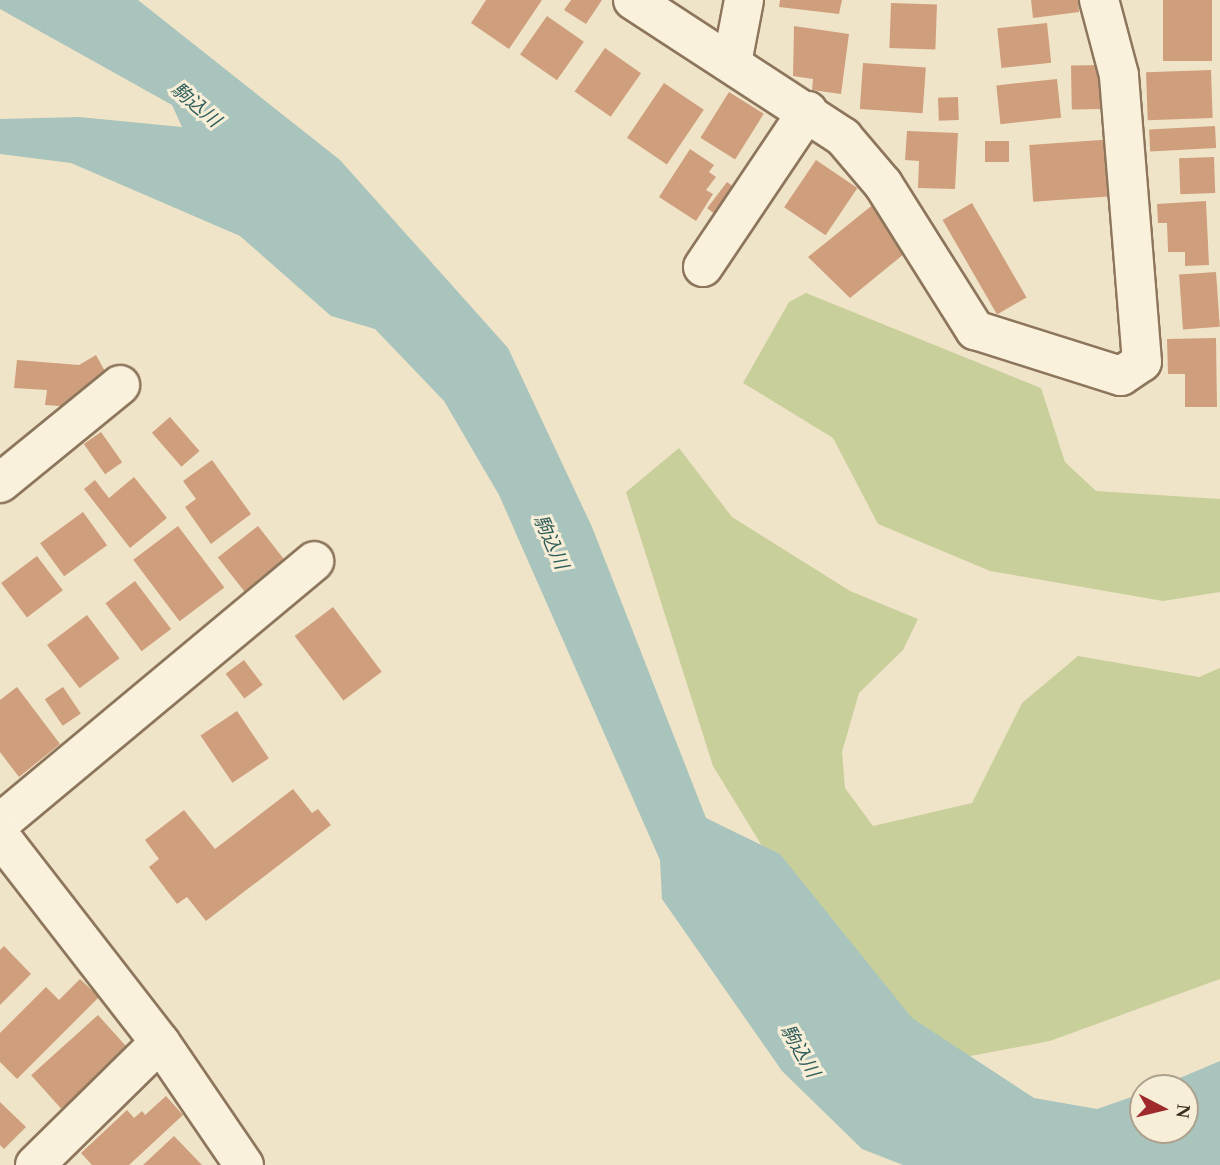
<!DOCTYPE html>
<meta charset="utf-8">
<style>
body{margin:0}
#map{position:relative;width:1220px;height:1165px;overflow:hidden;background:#f0e4c8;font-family:"Times New Roman","Noto Sans JP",serif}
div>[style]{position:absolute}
.green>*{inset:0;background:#c9cf9b}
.water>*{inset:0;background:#a9c4bc}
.building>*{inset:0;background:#cf9f7d;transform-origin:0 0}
.roads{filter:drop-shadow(2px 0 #8d765c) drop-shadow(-2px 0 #8d765c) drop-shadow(0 2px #8d765c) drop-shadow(0 -2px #8d765c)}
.minor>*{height:38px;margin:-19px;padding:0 19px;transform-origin:19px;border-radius:19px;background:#faf1dc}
span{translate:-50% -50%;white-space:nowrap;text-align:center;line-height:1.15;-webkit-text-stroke:6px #f7eed8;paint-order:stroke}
.water-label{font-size:19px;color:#2f5d5a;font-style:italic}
.north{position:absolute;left:1129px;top:1074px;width:70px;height:70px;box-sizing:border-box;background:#f7eed8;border:2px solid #ada18e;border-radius:50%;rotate:97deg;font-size:19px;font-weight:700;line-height:28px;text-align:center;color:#3d2e20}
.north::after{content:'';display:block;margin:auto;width:24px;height:32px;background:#9e2a2b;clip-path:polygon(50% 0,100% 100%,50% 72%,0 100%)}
</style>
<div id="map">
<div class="green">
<i style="clip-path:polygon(806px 293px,1041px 388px,1065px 462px,1096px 491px,1220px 499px,1220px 592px,1163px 601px,990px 571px,878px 524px,833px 438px,743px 383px,789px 302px)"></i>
<i style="clip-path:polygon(679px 448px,732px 517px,850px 591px,918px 619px,903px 650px,859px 693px,842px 752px,845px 788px,873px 826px,972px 803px,1022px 703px,1078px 656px,1199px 677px,1220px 668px,1220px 979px,1050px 1041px,944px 1061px,852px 993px,713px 766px,626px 492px)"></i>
</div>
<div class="water">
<i style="clip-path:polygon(0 0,138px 0,340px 160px,508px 348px,592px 527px,706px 818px,780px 854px,912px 1018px,1034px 1098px,1097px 1109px,1143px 1093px,1143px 1130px,1185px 1130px,1185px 1088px,1156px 1088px,1220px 1061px,1220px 1165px,903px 1165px,862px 1149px,782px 1071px,662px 899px,660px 860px,499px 495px,444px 401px,375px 329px,331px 316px,240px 236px,71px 163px,0 154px,0 119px,79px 117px,182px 127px,172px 105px,0 9px)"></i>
</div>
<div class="building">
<i style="clip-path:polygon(486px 0,542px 0,509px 49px,471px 23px)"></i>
<i style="clip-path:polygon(571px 0,602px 0,586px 24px,564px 10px)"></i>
<i style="clip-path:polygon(780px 0,842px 0,839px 14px,779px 7px)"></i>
<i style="clip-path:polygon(1031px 0,1078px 0,1079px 12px,1033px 18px)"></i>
<i style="left:1163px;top:0;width:49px;height:61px"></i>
<i style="left:891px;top:3px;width:46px;height:45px;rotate:2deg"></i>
<i style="left:547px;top:16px;width:45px;height:47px;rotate:35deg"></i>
<i style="left:1047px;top:23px;width:40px;height:50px;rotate:84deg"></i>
<i style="clip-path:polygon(794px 26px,849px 34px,841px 94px,812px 90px,813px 79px,793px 76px)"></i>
<i style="left:605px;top:48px;width:44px;height:53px;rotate:35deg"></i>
<i style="left:863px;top:63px;width:63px;height:46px;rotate:4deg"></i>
<i style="left:1102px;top:65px;width:44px;height:31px;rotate:89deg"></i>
<i style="left:1211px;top:70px;width:48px;height:65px;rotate:88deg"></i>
<i style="left:1057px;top:79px;width:39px;height:61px;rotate:84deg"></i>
<i style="left:664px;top:83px;width:48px;height:66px;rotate:34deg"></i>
<i style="left:729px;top:92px;width:41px;height:54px;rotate:32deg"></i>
<i style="left:958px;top:97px;width:23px;height:20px;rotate:88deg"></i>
<i style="left:1215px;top:126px;width:22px;height:66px;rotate:87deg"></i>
<i style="clip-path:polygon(907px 131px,958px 133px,955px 189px,918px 188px,919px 161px,905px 160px)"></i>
<i style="left:1115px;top:139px;width:57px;height:86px;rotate:86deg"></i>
<i style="left:985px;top:141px;width:24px;height:21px"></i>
<i style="clip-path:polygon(690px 149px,714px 165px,709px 172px,716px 177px,706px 190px,713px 194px,696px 221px,659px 197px)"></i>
<i style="left:1214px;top:157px;width:36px;height:35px;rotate:88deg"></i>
<i style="left:816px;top:160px;width:50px;height:57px;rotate:34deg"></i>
<i style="left:727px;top:182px;width:10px;height:33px;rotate:37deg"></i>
<i style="clip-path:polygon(1206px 201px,1209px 265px,1185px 266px,1185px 252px,1168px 252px,1167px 223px,1158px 223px,1157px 204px)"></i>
<i style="clip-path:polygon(875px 203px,892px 222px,904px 254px,850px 298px,808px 257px)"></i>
<i style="left:972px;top:203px;width:109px;height:34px;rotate:60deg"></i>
<i style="left:1216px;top:272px;width:55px;height:37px;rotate:86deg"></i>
<i style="clip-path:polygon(1216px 338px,1217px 407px,1185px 407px,1185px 374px,1168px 374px,1167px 339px)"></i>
<i style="clip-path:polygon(96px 355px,111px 382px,85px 396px,74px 395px,74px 407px,45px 405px,47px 390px,14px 388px,17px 360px,79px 365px)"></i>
<i style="left:170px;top:417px;width:45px;height:24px;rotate:49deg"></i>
<i style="left:101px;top:432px;width:37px;height:21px;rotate:55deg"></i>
<i style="clip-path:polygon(212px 460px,251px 514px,211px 544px,185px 507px,196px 499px,183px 481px)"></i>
<i style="clip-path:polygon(134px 477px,167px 518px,130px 548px,84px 489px,95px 480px,109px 498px)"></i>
<i style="left:83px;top:512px;width:41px;height:53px;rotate:54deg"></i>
<i style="left:178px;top:526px;width:77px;height:56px;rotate:53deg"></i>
<i style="left:258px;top:526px;width:47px;height:51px;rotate:52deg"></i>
<i style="left:37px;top:556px;width:43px;height:45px;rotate:53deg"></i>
<i style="left:135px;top:581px;width:60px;height:37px;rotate:53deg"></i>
<i style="left:333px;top:607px;width:81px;height:48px;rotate:53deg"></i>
<i style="left:87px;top:615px;width:54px;height:50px;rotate:53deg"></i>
<i style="left:244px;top:660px;width:31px;height:23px;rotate:53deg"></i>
<i style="clip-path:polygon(17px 687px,60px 744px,19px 777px,0 752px,0 700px)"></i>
<i style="left:63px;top:687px;width:32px;height:22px;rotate:56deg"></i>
<i style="left:237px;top:711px;width:57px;height:44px;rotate:56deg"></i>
<i style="clip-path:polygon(293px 789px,312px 813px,318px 809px,331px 825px,206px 921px,187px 897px,177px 904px,149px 867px,159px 859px,145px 840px,184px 810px,215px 849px)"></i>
<i style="clip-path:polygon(4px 946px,31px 974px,0 1005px,0 950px)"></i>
<i style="clip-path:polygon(80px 979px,99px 997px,17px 1079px,0 1062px,0 1033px,46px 987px,59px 1000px)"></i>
<i style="left:98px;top:1015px;width:45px;height:90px;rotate:48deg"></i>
<i style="clip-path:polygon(166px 1096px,183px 1115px,129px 1165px,92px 1165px,81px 1153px,127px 1110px,134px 1118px,142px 1111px,145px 1115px)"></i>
<i style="clip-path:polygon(0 1102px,26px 1127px,4px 1149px,0 1145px)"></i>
<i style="clip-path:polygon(174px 1136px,202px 1165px,143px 1165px)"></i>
</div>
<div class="roads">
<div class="minor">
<i style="left:633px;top:0;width:251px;rotate:33.1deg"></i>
<i style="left:843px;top:137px;width:62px;rotate:49.6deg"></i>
<i style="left:883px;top:184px;width:173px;rotate:57.8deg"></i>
<i style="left:975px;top:330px;width:153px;rotate:17.5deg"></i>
<i style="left:1121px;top:376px;width:25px;rotate:-34deg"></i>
<i style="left:1142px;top:362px;width:288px;rotate:-94.6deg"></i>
<i style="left:1119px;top:75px;width:78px;rotate:-104.9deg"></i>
<i style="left:732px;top:63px;width:64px;rotate:-79.2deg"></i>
<i style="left:703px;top:267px;width:188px;rotate:-56.1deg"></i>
<i style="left:0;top:483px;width:155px;rotate:-39.2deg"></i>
<i style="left:0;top:823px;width:409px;rotate:-39.8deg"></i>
<i style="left:0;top:836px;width:261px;rotate:52.2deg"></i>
<i style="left:160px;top:1042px;width:149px;rotate:55.7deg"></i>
<i style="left:35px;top:1165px;width:175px;rotate:-44.5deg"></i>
</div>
</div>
<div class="water-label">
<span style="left:196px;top:105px;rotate:40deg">駒込川</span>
<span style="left:551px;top:542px;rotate:66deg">駒込川</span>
<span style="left:800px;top:1051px;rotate:60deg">駒込川</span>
</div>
<div class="north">N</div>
</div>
